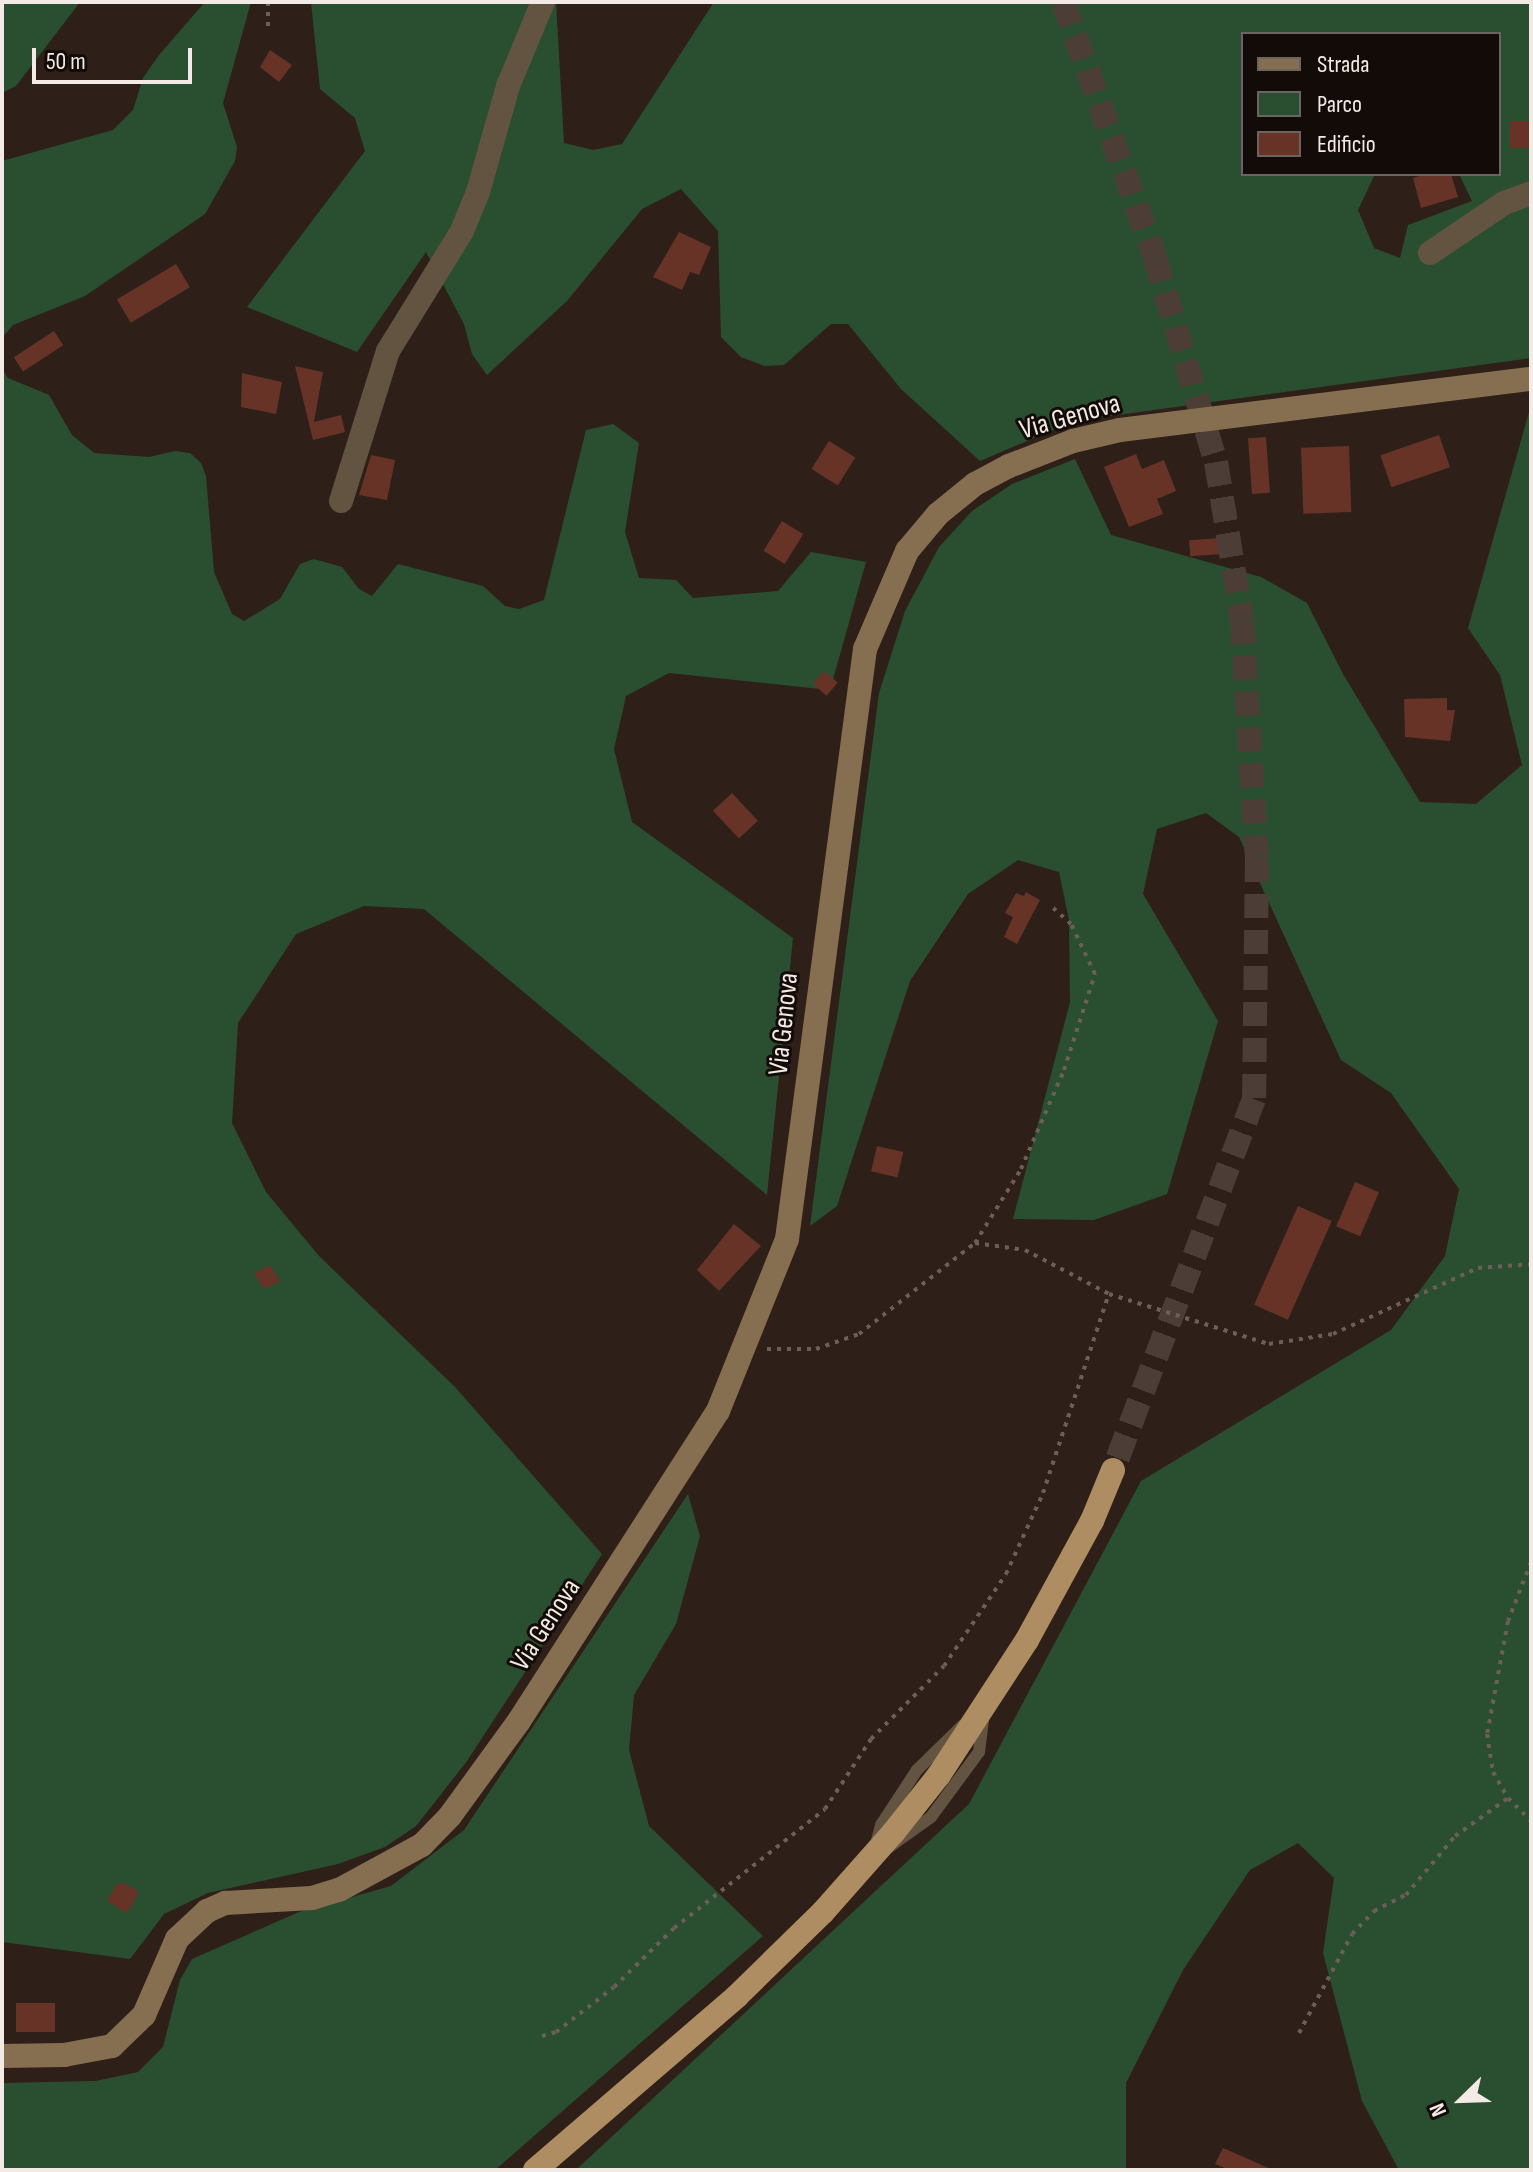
<!DOCTYPE html>
<style>
body{margin:0}
#map{position:relative;width:1533px;height:2172px;overflow:hidden;background:#2e2018;font-family:"Sofia Sans Condensed",sans-serif}
div>[style]{position:absolute}
.green>*{inset:0;background:#2a4f30}
.building>*{inset:0;background:#663326;transform-origin:0 0}
.trunk-tunnel>*{height:24px;margin-top:-12px;transform-origin:0;background:repeating-linear-gradient(90deg,#4c3e37 0 24px,transparent 0 36px)}
.path>*{height:4px;margin-top:-2px;transform-origin:0;background:repeating-linear-gradient(90deg,#6c5f58 0 4px,transparent 0 10px)}
.service>*{height:12px;margin:-6px;padding:0 6px;transform-origin:6px;border-radius:6px;background:#635441}
.minor>*{height:24px;margin:-12px;padding:0 12px;transform-origin:12px;border-radius:12px;background:#635441}
.secondary>*{height:24px;margin:-12px;padding:0 12px;transform-origin:12px;border-radius:12px;background:#866f51}
.trunk>*{height:24px;margin:-12px;padding:0 12px;transform-origin:12px;border-radius:12px;background:#ae8d62}
span{translate:-50% -50%;white-space:nowrap;text-align:center;line-height:1.15;-webkit-text-stroke:6px #120b08;paint-order:stroke}
.street-label{font-size:28px;color:#f4eae5}
.frame{position:absolute;inset:0;border:4px solid #f4eae5;pointer-events:none}
.legend{position:absolute;left:1241px;top:32px;width:260px;height:144px;box-sizing:border-box;background:#120b08;border:2px solid #6c6460;margin:0;padding:10px 14px;list-style:none;font-size:24px;color:#f4eae5}
.legend li{display:flex;align-items:center;gap:16px;height:40px}
.legend b{width:40px;border:2px solid #6c6460}
.north{position:absolute;left:1421px;top:2060px;width:80px;height:80px;-webkit-text-stroke:6px #120b08;paint-order:stroke;rotate:247deg;font-size:22px;font-weight:700;line-height:32px;text-align:center;color:#f4eae5}
.north::after{content:'';display:block;margin:auto;width:28px;height:36px;background:#f4eae5;clip-path:polygon(50% 0,100% 100%,50% 72%,0 100%)}
.scale{position:absolute;left:32px;top:48px;width:160px;height:36px;box-sizing:border-box;border:4px solid #f4eae5;border-top:0;padding-left:10px;font-size:24px;line-height:28px;white-space:nowrap;color:#f4eae5;-webkit-text-stroke:6px #120b08;paint-order:stroke}
</style>
<div id="map">
<div class="green">
<i style="clip-path:polygon(2px 2px,80px 2px,16px 86px,2px 93px)"></i>
<i style="clip-path:polygon(205px 2px,251px 2px,223px 103px,237px 147px,235px 161px,205px 214px,85px 296px,13px 325px,2px 338px,2px 161px,113px 130px,133px 110px,143px 78px,159px 55px)"></i>
<i style="clip-path:polygon(evenodd,311px 2px,556px 2px,564px 143px,593px 150px,622px 144px,714px 2px,1531px 2px,1531px 358px,1074px 421px,980px 461px,901px 389px,848px 324px,831px 324px,784px 365px,765px 366px,741px 357px,721px 337px,718px 231px,681px 189px,642px 209px,567px 301px,487px 375px,472px 354px,464px 324px,426px 252px,357px 352px,247px 307px,365px 151px,355px 118px,320px 89px,311px 2px,1243px 34px,1499px 34px,1499px 174px,1459px 174px,1472px 201px,1408px 225px,1400px 258px,1374px 248px,1358px 210px,1375px 174px,1243px 174px,1243px 34px)"></i>
<i style="clip-path:polygon(2px 369px,8px 378px,49px 395px,72px 435px,94px 453px,149px 457px,175px 451px,190px 453px,201px 463px,206px 476px,214px 572px,232px 614px,244px 621px,280px 599px,300px 564px,314px 559px,342px 567px,359px 589px,372px 596px,398px 564px,483px 586px,505px 606px,519px 609px,544px 600px,586px 430px,613px 424px,639px 443px,625px 532px,639px 578px,676px 580px,693px 598px,778px 591px,811px 552px,866px 562px,830px 690px,669px 673px,626px 696px,614px 749px,632px 822px,793px 938px,767px 1195px,424px 909px,364px 906px,296px 934px,238px 1023px,232px 1123px,266px 1192px,319px 1256px,455px 1387px,602px 1554px,467px 1761px,416px 1826px,385px 1847px,338px 1864px,208px 1893px,164px 1914px,130px 1959px,2px 1942px)"></i>
<i style="clip-path:polygon(1531px 405px,1531px 2170px,1399px 2170px,1362px 2101px,1323px 1953px,1334px 1878px,1298px 1843px,1250px 1870px,1183px 1970px,1126px 2083px,1126px 2170px,576px 2170px,969px 1804px,1141px 1481px,1391px 1330px,1445px 1256px,1459px 1189px,1391px 1093px,1341px 1060px,1239px 837px,1206px 813px,1157px 829px,1143px 894px,1218px 1021px,1167px 1194px,1094px 1220px,1013px 1219px,1070px 1002px,1069px 920px,1059px 872px,1018px 860px,968px 894px,910px 981px,837px 1206px,810px 1226px,879px 693px,905px 611px,939px 547px,972px 511px,1012px 484px,1075px 459px,1111px 535px,1261px 577px,1307px 603px,1343px 674px,1420px 802px,1476px 804px,1522px 765px,1500px 675px,1468px 628px)"></i>
<i style="clip-path:polygon(688px 1494px,700px 1536px,676px 1624px,634px 1695px,629px 1750px,649px 1826px,763px 1936px,495px 2170px,2px 2170px,2px 2083px,96px 2081px,138px 2072px,163px 2047px,180px 1980px,192px 1959px,299px 1912px,391px 1886px,464px 1830px)"></i>
</div>
<div class="building">
<i style="clip-path:polygon(270px 50px,292px 65px,279px 82px,260px 67px)"></i>
<i style="left:1531px;top:121px;width:27px;height:21px;rotate:90deg"></i>
<i style="clip-path:polygon(1426px 174px,1451px 174px,1458px 197px,1421px 208px,1413px 178px)"></i>
<i style="clip-path:polygon(679px 232px,711px 247px,699px 275px,690px 272px,682px 290px,653px 277px)"></i>
<i style="left:176px;top:264px;width:27px;height:69px;rotate:59deg"></i>
<i style="left:54px;top:331px;width:17px;height:48px;rotate:57deg"></i>
<i style="clip-path:polygon(295px 366px,323px 372px,314px 422px,341px 415px,345px 432px,313px 440px)"></i>
<i style="clip-path:polygon(242px 373px,282px 382px,276px 414px,241px 407px)"></i>
<i style="left:1439px;top:435px;width:34px;height:62px;rotate:71deg"></i>
<i style="left:1266px;top:437px;width:56px;height:18px;rotate:86deg"></i>
<i style="left:829px;top:441px;width:31px;height:33px;rotate:32deg"></i>
<i style="left:1349px;top:446px;width:66px;height:48px;rotate:88deg"></i>
<i style="clip-path:polygon(1136px 454px,1142px 469px,1164px 460px,1176px 491px,1157px 499px,1163px 514px,1129px 527px,1104px 467px)"></i>
<i style="clip-path:polygon(371px 455px,395px 460px,387px 500px,359px 495px)"></i>
<i style="left:782px;top:521px;width:25px;height:35px;rotate:32deg"></i>
<i style="left:1221px;top:538px;width:16px;height:32px;rotate:86deg"></i>
<i style="left:824px;top:671px;width:18px;height:17px;rotate:41deg"></i>
<i style="clip-path:polygon(1447px 698px,1447px 710px,1455px 710px,1450px 741px,1405px 737px,1404px 699px)"></i>
<i style="left:732px;top:793px;width:38px;height:26px;rotate:47deg"></i>
<i style="clip-path:polygon(1026px 892px,1040px 900px,1017px 944px,1004px 937px,1013px 917px,1005px 913px,1016px 893px,1024px 896px)"></i>
<i style="left:877px;top:1146px;width:27px;height:26px;rotate:13deg"></i>
<i style="left:1355px;top:1182px;width:26px;height:48px;rotate:23deg"></i>
<i style="left:1298px;top:1206px;width:37px;height:108px;rotate:24deg"></i>
<i style="clip-path:polygon(734px 1224px,761px 1246px,719px 1291px,697px 1270px)"></i>
<i style="clip-path:polygon(270px 1265px,280px 1281px,264px 1289px,254px 1273px)"></i>
<i style="clip-path:polygon(124px 1883px,139px 1892px,127px 1913px,107px 1901px,116px 1885px)"></i>
<i style="left:55px;top:2003px;width:29px;height:39px;rotate:90deg"></i>
<i style="clip-path:polygon(1223px 2148px,1273px 2170px,1230px 2170px,1215px 2164px)"></i>
</div>
<div class="trunk-tunnel">
<i style="left:1063px;top:2px;width:272px;rotate:70.2deg"></i>
<i style="left:1155px;top:258px;width:213px;rotate:73.4deg"></i>
<i style="left:1216px;top:462px;width:160px;rotate:80.7deg"></i>
<i style="left:1242px;top:620px;width:238px;rotate:86.4deg"></i>
<i style="left:1257px;top:858px;width:241px;rotate:90.7deg"></i>
<i style="left:1254px;top:1099px;width:397px;rotate:110.8deg"></i>
</div>
<div class="path">
<i style="left:268px;top:2px;width:25px;rotate:90deg"></i>
<i style="left:975px;top:1243px;width:87px;rotate:-58.1deg"></i>
<i style="left:1021px;top:1169px;width:108px;rotate:-66.5deg"></i>
<i style="left:1064px;top:1070px;width:101px;rotate:-72.1deg"></i>
<i style="left:1095px;top:974px;width:55px;rotate:-115.6deg"></i>
<i style="left:1071px;top:924px;width:25px;rotate:-138deg"></i>
<i style="left:767px;top:1349px;width:49px"></i>
<i style="left:816px;top:1349px;width:46px;rotate:-19.2deg"></i>
<i style="left:859px;top:1334px;width:147px;rotate:-38.1deg"></i>
<i style="left:975px;top:1243px;width:50px;rotate:8deg"></i>
<i style="left:1025px;top:1250px;width:95px;rotate:27.6deg"></i>
<i style="left:1109px;top:1294px;width:168px;rotate:17.4deg"></i>
<i style="left:1269px;top:1344px;width:65px;rotate:-8.9deg"></i>
<i style="left:1333px;top:1334px;width:159px;rotate:-24.5deg"></i>
<i style="left:1478px;top:1268px;width:53px;rotate:-4.3deg"></i>
<i style="left:1531px;top:1562px;width:63px;rotate:111.3deg"></i>
<i style="left:1508px;top:1621px;width:115px;rotate:100.5deg"></i>
<i style="left:1487px;top:1734px;width:38px;rotate:81deg"></i>
<i style="left:1493px;top:1772px;width:30px;rotate:60deg"></i>
<i style="left:1508px;top:1798px;width:33px;rotate:45deg"></i>
<i style="left:1299px;top:2033px;width:112px;rotate:-61.8deg"></i>
<i style="left:1352px;top:1934px;width:32px;rotate:-46deg"></i>
<i style="left:1374px;top:1911px;width:36px;rotate:-27deg"></i>
<i style="left:1406px;top:1895px;width:77px;rotate:-50.3deg"></i>
<i style="left:1455px;top:1836px;width:65px;rotate:-35.6deg"></i>
<i style="left:542px;top:2036px;width:15px;rotate:-16deg"></i>
<i style="left:556px;top:2032px;width:73px;rotate:-37.8deg"></i>
<i style="left:614px;top:1987px;width:84px;rotate:-44.5deg"></i>
<i style="left:674px;top:1928px;width:192px;rotate:-38.2deg"></i>
<i style="left:825px;top:1809px;width:84px;rotate:-56.7deg"></i>
<i style="left:871px;top:1739px;width:103px;rotate:-45deg"></i>
<i style="left:944px;top:1666px;width:111px;rotate:-56deg"></i>
<i style="left:1006px;top:1574px;width:89px;rotate:-65.4deg"></i>
<i style="left:1043px;top:1493px;width:210px;rotate:-71.7deg"></i>
</div>
<div class="service">
<i style="left:876px;top:1844px;width:20px;rotate:-75deg"></i>
<i style="left:881px;top:1825px;width:66px;rotate:-56.8deg"></i>
<i style="left:917px;top:1770px;width:64px;rotate:-44.4deg"></i>
<i style="left:889px;top:1847px;width:52px;rotate:-35.5deg"></i>
<i style="left:931px;top:1817px;width:81px;rotate:-53.6deg"></i>
<i style="left:979px;top:1752px;width:40px;rotate:-82.9deg"></i>
</div>
<div class="minor">
<i style="left:1430px;top:253px;width:89px;rotate:-34deg"></i>
<i style="left:1504px;top:203px;width:29px;rotate:-20deg"></i>
<i style="left:341px;top:501px;width:157px;rotate:-72.6deg"></i>
<i style="left:388px;top:351px;width:141px;rotate:-58.3deg"></i>
<i style="left:462px;top:231px;width:42px;rotate:-67.7deg"></i>
<i style="left:478px;top:192px;width:110px;rotate:-74.2deg"></i>
<i style="left:508px;top:86px;width:91px;rotate:-67.4deg"></i>
</div>
<div class="secondary">
<i style="left:2px;top:2056px;width:62px;rotate:-0.9deg"></i>
<i style="left:64px;top:2055px;width:49px;rotate:-10.6deg"></i>
<i style="left:112px;top:2046px;width:45px;rotate:-44.1deg"></i>
<i style="left:144px;top:2015px;width:83px;rotate:-66.5deg"></i>
<i style="left:177px;top:1939px;width:41px;rotate:-43deg"></i>
<i style="left:207px;top:1911px;width:20px;rotate:-24deg"></i>
<i style="left:225px;top:1903px;width:87px;rotate:-3.3deg"></i>
<i style="left:312px;top:1898px;width:28px;rotate:-17deg"></i>
<i style="left:339px;top:1890px;width:94px;rotate:-28.5deg"></i>
<i style="left:422px;top:1845px;width:40px;rotate:-46deg"></i>
<i style="left:450px;top:1816px;width:117px;rotate:-54deg"></i>
<i style="left:519px;top:1721px;width:368px;rotate:-57.3deg"></i>
<i style="left:718px;top:1411px;width:185px;rotate:-68.1deg"></i>
<i style="left:787px;top:1239px;width:595px;rotate:-82.47deg"></i>
<i style="left:865px;top:649px;width:107px;rotate:-66.8deg"></i>
<i style="left:907px;top:551px;width:48px;rotate:-50deg"></i>
<i style="left:938px;top:514px;width:48px;rotate:-39deg"></i>
<i style="left:975px;top:484px;width:38px;rotate:-28deg"></i>
<i style="left:1009px;top:466px;width:69px;rotate:-21.3deg"></i>
<i style="left:1073px;top:441px;width:48px;rotate:-13.2deg"></i>
<i style="left:1120px;top:430px;width:414px;rotate:-7.1deg"></i>
</div>
<div class="trunk">
<i style="left:535px;top:2170px;width:267px;rotate:-40.7deg"></i>
<i style="left:737px;top:1996px;width:120px;rotate:-44.3deg"></i>
<i style="left:823px;top:1912px;width:106px;rotate:-48.5deg"></i>
<i style="left:893px;top:1833px;width:74px;rotate:-51.6deg"></i>
<i style="left:939px;top:1775px;width:161px;rotate:-56.9deg"></i>
<i style="left:1027px;top:1640px;width:136px;rotate:-61.4deg"></i>
<i style="left:1092px;top:1521px;width:55px;rotate:-67.6deg"></i>
</div>
<div class="street-label">
<span style="left:1070px;top:417px;rotate:-16deg">Via Genova</span>
<span style="left:784px;top:1024px;rotate:-84deg">Via Genova</span>
<span style="left:546px;top:1625px;rotate:-57deg">Via Genova</span>
</div>
<div class="frame"></div>
<ul class="legend">
<li><b style="height:10px;background:#866f51"></b>Strada</li>
<li><b style="height:22px;background:#2a4f30"></b>Parco</li>
<li><b style="height:22px;background:#663326"></b>Edificio</li>
</ul>
<div class="north">N</div>
<div class="scale">50 m</div>
</div>
